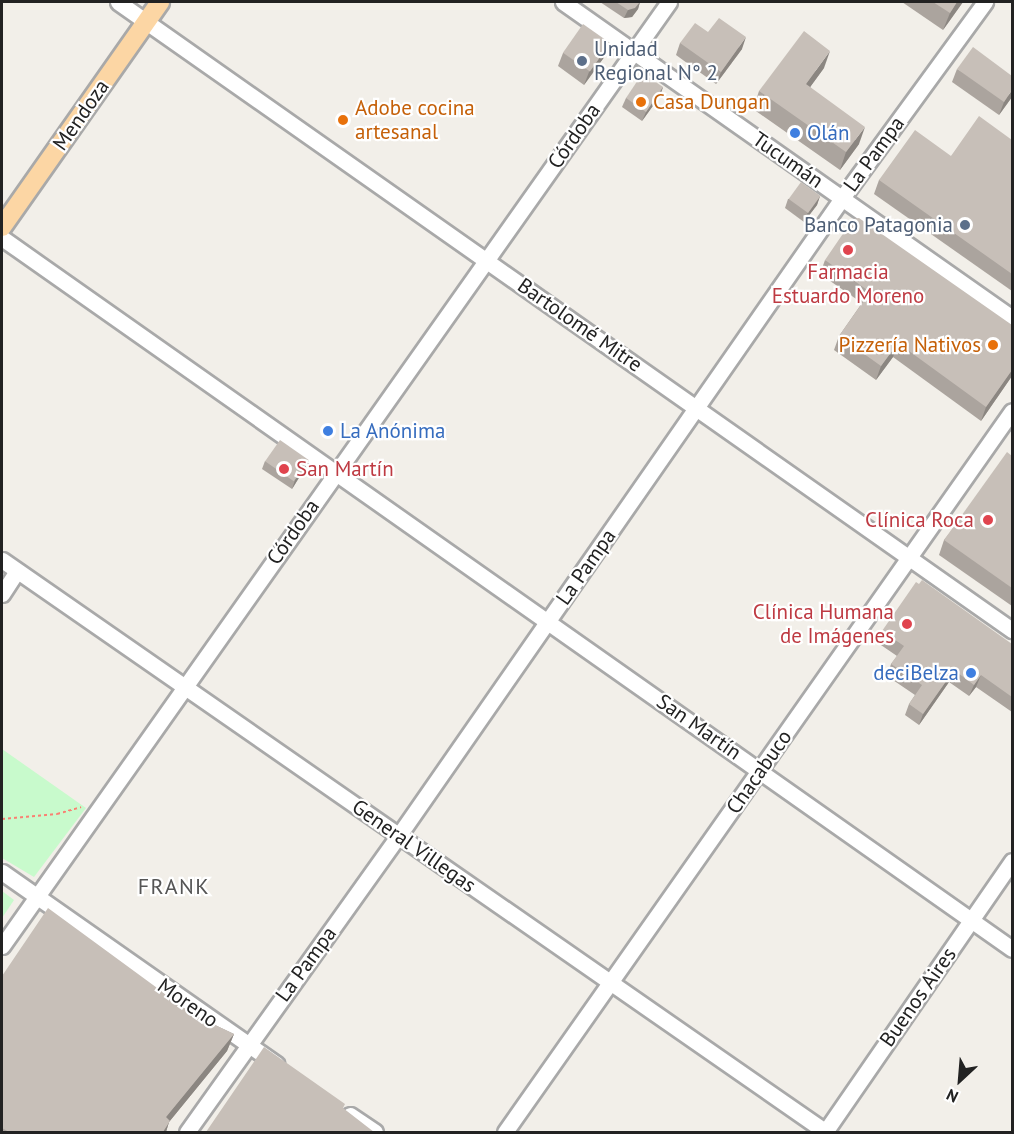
<!DOCTYPE html>
<meta charset="utf-8">
<style>
body{margin:0}
#map{position:relative;width:1014px;height:1134px;overflow:hidden;background:#f2efe9;font-family:"PT Sans",sans-serif}
div>[style]{position:absolute}
.park>*{inset:0;background:#c8facc}
.path>*{height:2px;margin-top:-1px;transform-origin:0;background:repeating-linear-gradient(90deg,#fa8072 0 3px,transparent 0 6px)}
.roads{filter:drop-shadow(2px 0 #a9a9a9) drop-shadow(-2px 0 #a9a9a9) drop-shadow(0 2px #a9a9a9) drop-shadow(0 -2px #a9a9a9)}
.minor>*{height:15px;margin:-7.5px;padding:0 7.5px;transform-origin:7.5px;border-radius:7.5px;background:#fff}
.major>*{height:18px;margin:-9px;padding:0 9px;transform-origin:9px;border-radius:9px;background:#fcd6a4}
.wall>*{inset:0;background:#aba49e}
.shaded-wall>*{inset:0;background:#8b8681}
.building>*{inset:0;background:#c7bfb8;transform-origin:0 0}
.dots>*{width:16px;height:16px;translate:-50% -50%;box-sizing:border-box;border:3px solid #fff;border-radius:50%}
span{translate:-50% -50%;white-space:nowrap;text-align:center;line-height:1.15;-webkit-text-stroke:4.5px #fff;paint-order:stroke}
.service-label{font-size:21px;color:#4e5e75}
.left{translate:0 -50%;text-align:left}
.right{translate:-100% -50%;text-align:right}
.food-label{font-size:21px;color:#c56008}
.street-label{font-size:21px;color:#222}
.shop-label{font-size:21px;color:#366cbe}
.health-label{font-size:21px;color:#be3a42}
.neighbourhood-label{font-size:22px;color:#555;letter-spacing:1.5px}
.frame{position:absolute;inset:0;border:3px solid #222;pointer-events:none}
.north{position:absolute;left:930px;top:1050px;width:60px;height:60px;-webkit-text-stroke:4px #fff;paint-order:stroke;rotate:206deg;font-size:16px;font-weight:700;line-height:24px;text-align:center;color:#222}
.north::after{content:'';display:block;margin:auto;width:21px;height:27px;background:#222;clip-path:polygon(50% 0,100% 100%,50% 72%,0 100%)}
</style>
<div id="map">
<div class="park">
<i style="clip-path:polygon(2px 749px,86px 808px,34px 877px,2px 858px)"></i>
<i style="clip-path:polygon(2px 891px,14px 900px,2px 918px)"></i>
</div>
<div class="path">
<i style="left:2px;top:819px;width:55px;rotate:-5.2deg"></i>
<i style="left:57px;top:814px;width:25px;rotate:-16deg"></i>
</div>
<div class="roads">
<div class="minor">
<i style="left:118px;top:2px;width:1093px;rotate:35.09deg"></i>
<i style="left:563px;top:2px;width:549px;rotate:35.14deg"></i>
<i style="left:2px;top:238px;width:1235px;rotate:35.14deg"></i>
<i style="left:2px;top:560px;width:1003px;rotate:34.77deg"></i>
<i style="left:2px;top:594px;width:27px;rotate:-57deg"></i>
<i style="left:2px;top:872px;width:335px;rotate:35deg"></i>
<i style="left:2px;top:946px;width:1156px;rotate:-54.76deg"></i>
<i style="left:350px;top:1115px;width:30px;rotate:34deg"></i>
<i style="left:187px;top:1132px;width:365px;rotate:-54.5deg"></i>
<i style="left:399px;top:835px;width:776px;rotate:-55.18deg"></i>
<i style="left:842px;top:198px;width:243px;rotate:-53.9deg"></i>
<i style="left:505px;top:1132px;width:881px;rotate:-54.89deg"></i>
<i style="left:825px;top:1132px;width:329px;rotate:-55.4deg"></i>
</div>
<div class="major">
<i style="left:2px;top:227px;width:275px;rotate:-54.9deg"></i>
</div>
</div>
<div class="wall">
<i style="clip-path:polygon(600px 2px,640px 2px,638px 9px,632px 17px,624px 18px)"></i>
<i style="clip-path:polygon(902px 2px,963px 2px,943px 30px)"></i>
<i style="clip-path:polygon(708px 32px,742px 49px,716px 84px,676px 55px,680px 43px)"></i>
<i style="clip-path:polygon(610px 43px,605px 56px,584px 85px,558px 66px,563px 53px)"></i>
<i style="clip-path:polygon(824px 68px,810px 87px,859px 144px,840px 170px,753px 109px,759px 91px)"></i>
<i style="clip-path:polygon(957px 69px,1012px 97px,999px 115px,952px 82px)"></i>
<i style="clip-path:polygon(663px 87px,660px 96px,642px 121px,622px 107px,626px 98px)"></i>
<i style="clip-path:polygon(1012px 140px,1012px 291px,874px 194px,879px 180px,951px 156px)"></i>
<i style="clip-path:polygon(820px 196px,817px 205px,804px 222px,785px 208px,788px 199px)"></i>
<i style="clip-path:polygon(825px 260px,1012px 325px,1012px 376px,981px 421px,893px 357px,876px 380px,834px 350px,839px 336px,862px 303px,820px 274px)"></i>
<i style="clip-path:polygon(1012px 456px,1012px 606px,939px 555px,944px 540px)"></i>
<i style="clip-path:polygon(265px 461px,305px 468px,292px 489px,262px 469px)"></i>
<i style="clip-path:polygon(882px 631px,1012px 644px,1012px 712px,976px 687px,969px 696px,949px 682px,919px 725px,905px 715px,909px 704px,915px 695px,887px 676px,891px 664px,897px 656px,878px 643px)"></i>
<i style="clip-path:polygon(2px 976px,194px 1015px,234px 1034px,227px 1051px,169px 1122px,166px 1132px,2px 1132px)"></i>
</div>
<div class="shaded-wall">
<i style="clip-path:polygon(640px 2px,638px 9px,632px 17px,624px 18px,628px 10px)"></i>
<i style="clip-path:polygon(957px 2px,963px 2px,943px 30px,950px 13px)"></i>
<i style="clip-path:polygon(746px 37px,742px 49px,716px 84px,721px 72px)"></i>
<i style="clip-path:polygon(610px 43px,605px 56px,584px 85px,589px 72px)"></i>
<i style="clip-path:polygon(830px 51px,824px 68px,800px 101px,806px 84px)"></i>
<i style="clip-path:polygon(663px 87px,660px 96px,642px 121px,646px 112px)"></i>
<i style="clip-path:polygon(1012px 90px,1012px 97px,999px 115px,1004px 102px)"></i>
<i style="clip-path:polygon(865px 127px,859px 144px,840px 170px,846px 152px)"></i>
<i style="clip-path:polygon(820px 196px,817px 205px,804px 222px,807px 214px)"></i>
<i style="clip-path:polygon(898px 343px,893px 357px,876px 380px,881px 366px)"></i>
<i style="clip-path:polygon(1012px 370px,1012px 376px,981px 421px,986px 407px)"></i>
<i style="clip-path:polygon(309px 460px,305px 468px,292px 489px,295px 480px)"></i>
<i style="clip-path:polygon(954px 670px,949px 682px,919px 725px,923px 714px)"></i>
<i style="clip-path:polygon(981px 675px,976px 687px,969px 696px,974px 685px)"></i>
<i style="clip-path:polygon(234px 1034px,227px 1051px,169px 1122px,166px 1132px,163px 1132px,166px 1117px)"></i>
</div>
<div class="building">
<i style="clip-path:polygon(616px 2px,640px 2px,635px 8px,628px 10px)"></i>
<i style="clip-path:polygon(933px 2px,957px 2px,950px 13px)"></i>
<i style="clip-path:polygon(719px 18px,746px 37px,721px 72px,680px 43px,695px 23px,708px 32px)"></i>
<i style="left:583px;top:24px;width:33px;height:35px;rotate:35deg"></i>
<i style="clip-path:polygon(804px 31px,830px 51px,806px 84px,865px 127px,846px 152px,759px 91px)"></i>
<i style="clip-path:polygon(973px 47px,1012px 76px,1012px 90px,1004px 102px,957px 69px)"></i>
<i style="clip-path:polygon(647px 76px,663px 87px,646px 112px,626px 98px,638px 80px)"></i>
<i style="clip-path:polygon(979px 116px,1012px 140px,1012px 274px,879px 180px,915px 130px,951px 156px)"></i>
<i style="left:801px;top:182px;width:24px;height:21px;rotate:36deg"></i>
<i style="clip-path:polygon(859px 218px,1012px 325px,1012px 370px,986px 407px,898px 343px,881px 366px,839px 336px,870px 292px,825px 260px,853px 219px)"></i>
<i style="left:280px;top:440px;width:35px;height:26px;rotate:35deg"></i>
<i style="clip-path:polygon(1007px 452px,1012px 456px,1012px 588px,944px 540px)"></i>
<i style="clip-path:polygon(922px 580px,1012px 644px,1012px 697px,981px 675px,974px 685px,954px 670px,923px 714px,909px 704px,922px 685px,891px 664px,904px 646px,882px 631px,916px 582px,919px 584px)"></i>
<i style="clip-path:polygon(48px 908px,194px 1015px,234px 1034px,166px 1117px,170px 1121px,163px 1132px,9px 1132px,2px 1128px,2px 976px)"></i>
<i style="clip-path:polygon(264px 1047px,345px 1104px,343px 1108px,374px 1132px,206px 1132px)"></i>
</div>
<div class="dots">
<i style="left:582px;top:61px;background:#5c6f8a"></i>
<i style="left:641px;top:102px;background:#e8710a"></i>
<i style="left:343px;top:120px;background:#e8710a"></i>
<i style="left:795px;top:133px;background:#3f7fe0"></i>
<i style="left:965px;top:225px;background:#5c6f8a"></i>
<i style="left:848px;top:250px;background:#e0444e"></i>
<i style="left:993px;top:345px;background:#e8710a"></i>
<i style="left:328px;top:431px;background:#3f7fe0"></i>
<i style="left:284px;top:469px;background:#e0444e"></i>
<i style="left:988px;top:520px;background:#e0444e"></i>
<i style="left:907px;top:624px;background:#e0444e"></i>
<i style="left:971px;top:673px;background:#3f7fe0"></i>
</div>
<div class="service-label">
<span class="left" style="left:594px;top:61px">Unidad<br>Regional N° 2</span>
<span class="right" style="left:953px;top:225px">Banco Patagonia</span>
</div>
<div class="food-label">
<span class="left" style="left:653px;top:102px">Casa Dungan</span>
<span class="left" style="left:355px;top:120px">Adobe cocina<br>artesanal</span>
<span class="right" style="left:981px;top:345px">Pizzería Nativos</span>
</div>
<div class="street-label">
<span style="left:81px;top:115px;rotate:-55deg">Mendoza</span>
<span style="left:574px;top:136px;rotate:-55deg">Córdoba</span>
<span style="left:874px;top:154px;rotate:-54deg">La Pampa</span>
<span style="left:788px;top:160px;rotate:35deg">Tucumán</span>
<span style="left:580px;top:325px;rotate:35deg">Bartolomé Mitre</span>
<span style="left:293px;top:532px;rotate:-55deg">Córdoba</span>
<span style="left:586px;top:567px;rotate:-55deg">La Pampa</span>
<span style="left:699px;top:727px;rotate:35deg">San Martín</span>
<span style="left:759px;top:772px;rotate:-55deg">Chacabuco</span>
<span style="left:414px;top:846px;rotate:35deg">General Villegas</span>
<span style="left:306px;top:964px;rotate:-54deg">La Pampa</span>
<span style="left:918px;top:997px;rotate:-55deg">Buenos Aires</span>
<span style="left:188px;top:1003px;rotate:35deg">Moreno</span>
</div>
<div class="shop-label">
<span class="left" style="left:807px;top:133px">Olán</span>
<span class="left" style="left:340px;top:431px">La Anónima</span>
<span class="right" style="left:959px;top:673px">deciBelza</span>
</div>
<div class="health-label">
<span style="left:848px;top:284px">Farmacia<br>Estuardo Moreno</span>
<span class="left" style="left:296px;top:469px">San Martín</span>
<span class="right" style="left:974px;top:520px">Clínica Roca</span>
<span class="right" style="left:894px;top:624px">Clínica Humana<br>de Imágenes</span>
</div>
<div class="neighbourhood-label">
<span style="left:174px;top:887px">FRANK</span>
</div>
<div class="frame"></div>
<div class="north">N</div>
</div>
